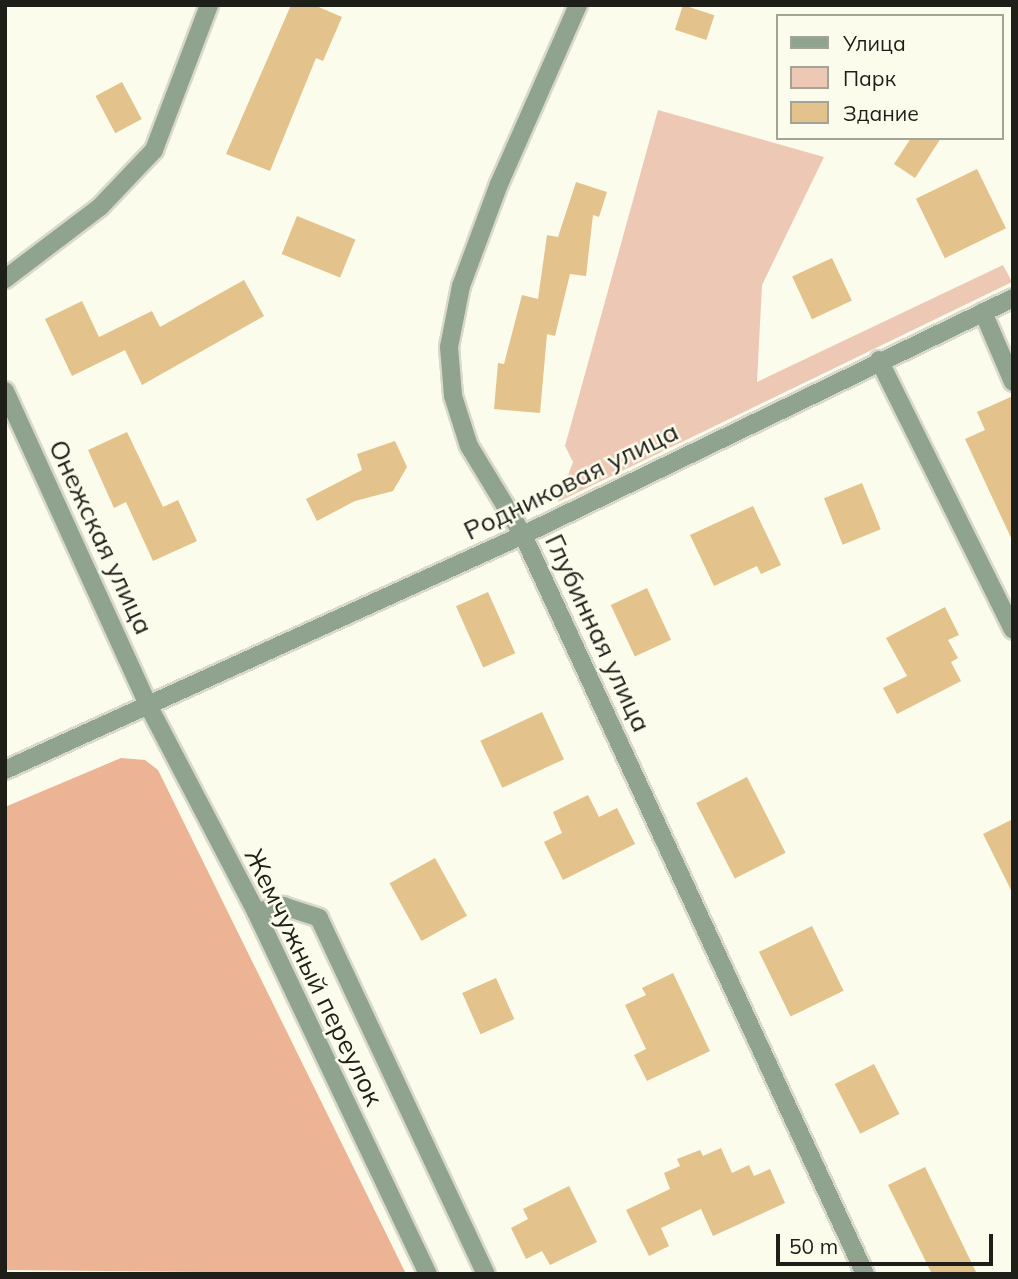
<!DOCTYPE html>
<meta charset="utf-8">
<style>
body{margin:0}
#map{position:relative;width:1018px;height:1279px;overflow:hidden;background:#fbfcec;font-family:Mulish,sans-serif}
div>[style]{position:absolute}
.green>*{inset:0;background:#edc8b5}
.forest>*{inset:0;background:#edb395}
.building>*{inset:0;background:#e3c28c;transform-origin:0 0}
.roads{filter:drop-shadow(2px 0 #d8d9ca) drop-shadow(-2px 0 #d8d9ca) drop-shadow(0 2px #d8d9ca) drop-shadow(0 -2px #d8d9ca)}
.minor>*{height:18px;margin:-9px;padding:0 9px;transform-origin:9px;border-radius:9px;background:#90a38f}
span{translate:-50% -50%;white-space:nowrap;text-align:center;line-height:1.15;-webkit-text-stroke:5px #fbfcec;paint-order:stroke}
.street-label{font-size:26px;color:#1f1f1a}
.frame{position:absolute;inset:0;border:7px solid #1f1f1a;pointer-events:none}
.legend{position:absolute;left:776px;top:14px;width:228px;height:126px;box-sizing:border-box;background:#fbfcec;border:2px solid #a3a498;margin:0;padding:9px 12px;list-style:none;font-size:21px;color:#1f1f1a}
.legend li{display:flex;align-items:center;gap:14px;height:35px}
.legend b{width:35px;border:2px solid #a3a498}
.scale{position:absolute;left:776px;top:1234px;width:217px;height:32px;box-sizing:border-box;border:4px solid #1f1f1a;border-top:0;padding-left:9px;font-size:21px;line-height:24px;white-space:nowrap;color:#1f1f1a;-webkit-text-stroke:5px #fbfcec;paint-order:stroke}
</style>
<div id="map">
<div class="green">
<i style="clip-path:polygon(658px 110px,824px 157px,762px 285px,757px 382px,1003px 265px,1012px 282px,558px 502px,573px 462px,565px 446px)"></i>
</div>
<div class="forest">
<i style="clip-path:polygon(121px 758px,145px 760px,158px 770px,406px 1274px,5px 1270px,5px 807px)"></i>
</div>
<div class="building">
<i style="clip-path:polygon(291px 5px,314px 5px,342px 17px,323px 61px,316px 58px,270px 171px,226px 154px)"></i>
<i style="left:683px;top:5px;width:33px;height:26px;rotate:18deg"></i>
<i style="left:122px;top:82px;width:42px;height:30px;rotate:62deg"></i>
<i style="clip-path:polygon(911px 138px,941px 138px,915px 178px,894px 164px)"></i>
<i style="left:977px;top:169px;width:66px;height:68px;rotate:64deg"></i>
<i style="clip-path:polygon(576px 182px,607px 192px,599px 217px,593px 215px,586px 276px,570px 274px,555px 336px,547px 334px,540px 413px,494px 409px,498px 363px,504px 364px,522px 295px,538px 299px,547px 235px,558px 237px)"></i>
<i style="left:297px;top:216px;width:63px;height:41px;rotate:22deg"></i>
<i style="left:832px;top:258px;width:47px;height:44px;rotate:65deg"></i>
<i style="clip-path:polygon(244px 280px,264px 316px,142px 385px,125px 350px,72px 376px,45px 319px,82px 301px,99px 337px,152px 311px,160px 327px)"></i>
<i style="clip-path:polygon(1013px 396px,1013px 542px,965px 439px,985px 430px,977px 412px)"></i>
<i style="clip-path:polygon(127px 432px,163px 507px,178px 500px,197px 541px,153px 561px,126px 502px,114px 508px,88px 450px)"></i>
<i style="clip-path:polygon(395px 441px,407px 467px,393px 491px,355px 501px,317px 521px,306px 499px,362px 470px,357px 454px)"></i>
<i style="left:862px;top:483px;width:50px;height:41px;rotate:68deg"></i>
<i style="clip-path:polygon(753px 506px,781px 565px,761px 574px,757px 566px,714px 586px,690px 535px)"></i>
<i style="left:647px;top:588px;width:57px;height:40px;rotate:65deg"></i>
<i style="left:488px;top:592px;width:67px;height:35px;rotate:66deg"></i>
<i style="clip-path:polygon(945px 607px,959px 635px,948px 640px,958px 658px,951px 662px,961px 681px,897px 714px,883px 688px,907px 676px,886px 638px)"></i>
<i style="left:542px;top:712px;width:52px;height:68px;rotate:65deg"></i>
<i style="left:747px;top:777px;width:85px;height:57px;rotate:63deg"></i>
<i style="clip-path:polygon(588px 795px,599px 817px,617px 808px,635px 844px,563px 880px,544px 842px,562px 833px,553px 812px)"></i>
<i style="clip-path:polygon(1013px 819px,1013px 894px,983px 834px)"></i>
<i style="left:435px;top:858px;width:66px;height:52px;rotate:61deg"></i>
<i style="left:812px;top:926px;width:72px;height:59px;rotate:64deg"></i>
<i style="clip-path:polygon(673px 973px,710px 1051px,647px 1081px,634px 1055px,646px 1049px,625px 1005px,646px 995px,642px 988px)"></i>
<i style="left:496px;top:978px;width:45px;height:37px;rotate:66deg"></i>
<i style="left:874px;top:1064px;width:56px;height:44px;rotate:63deg"></i>
<i style="clip-path:polygon(721px 1148px,732px 1173px,749px 1165px,754px 1176px,770px 1169px,785px 1203px,713px 1236px,701px 1209px,661px 1228px,669px 1246px,649px 1256px,626px 1210px,670px 1189px,664px 1173px,680px 1166px,677px 1159px,700px 1150px,703px 1156px)"></i>
<i style="clip-path:polygon(925px 1167px,977px 1274px,932px 1274px,888px 1185px)"></i>
<i style="clip-path:polygon(569px 1186px,597px 1242px,550px 1265px,542px 1251px,526px 1259px,511px 1228px,528px 1219px,523px 1209px)"></i>
</div>
<div class="roads">
<div class="minor">
<i style="left:578px;top:5px;width:196px;rotate:113.8deg"></i>
<i style="left:499px;top:184px;width:109px;rotate:110.4deg"></i>
<i style="left:461px;top:286px;width:62px;rotate:101.1deg"></i>
<i style="left:449px;top:347px;width:49px;rotate:85.3deg"></i>
<i style="left:453px;top:396px;width:52px;rotate:72.3deg"></i>
<i style="left:469px;top:446px;width:104px;rotate:58.8deg"></i>
<i style="left:523px;top:535px;width:814px;rotate:65.17deg"></i>
<i style="left:5px;top:279px;width:119px;rotate:-37.2deg"></i>
<i style="left:100px;top:207px;width:79px;rotate:-46.5deg"></i>
<i style="left:154px;top:150px;width:155px;rotate:-69.2deg"></i>
<i style="left:983px;top:312px;width:76px;rotate:66.8deg"></i>
<i style="left:879px;top:360px;width:301px;rotate:63.6deg"></i>
<i style="left:5px;top:391px;width:345px;rotate:65.5deg"></i>
<i style="left:148px;top:705px;width:233px;rotate:62.4deg"></i>
<i style="left:256px;top:912px;width:401px;rotate:64.6deg"></i>
<i style="left:5px;top:770px;width:569px;rotate:-24.4deg"></i>
<i style="left:523px;top:535px;width:544px;rotate:-25.81deg"></i>
<i style="left:256px;top:912px;width:28px;rotate:-13deg"></i>
<i style="left:283px;top:906px;width:38px;rotate:18deg"></i>
<i style="left:319px;top:918px;width:393px;rotate:64.9deg"></i>
</div>
</div>
<div class="street-label">
<span style="left:571px;top:481px;rotate:-26deg">Родниковая улица</span>
<span style="left:101px;top:537px;rotate:65deg">Онежская улица</span>
<span style="left:598px;top:633px;rotate:65deg">Глубинная улица</span>
<span style="left:314px;top:977px;rotate:64deg">Жемчужный переулок</span>
</div>
<div class="frame"></div>
<ul class="legend">
<li><b style="height:9px;background:#90a38f"></b>Улица</li>
<li><b style="height:19px;background:#edc8b5"></b>Парк</li>
<li><b style="height:19px;background:#e3c28c"></b>Здание</li>
</ul>
<div class="scale">50 m</div>
</div>
